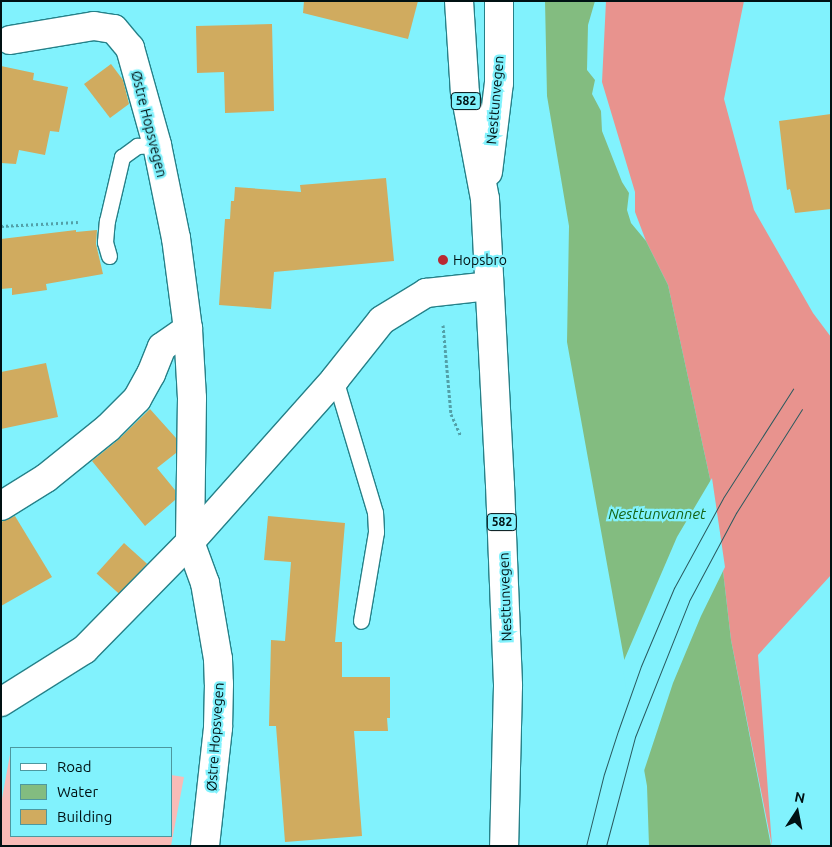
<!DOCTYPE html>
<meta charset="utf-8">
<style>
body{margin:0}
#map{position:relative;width:832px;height:847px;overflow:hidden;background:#81f2fd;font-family:Ubuntu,sans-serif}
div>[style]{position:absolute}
.green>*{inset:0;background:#f8bbb7}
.forest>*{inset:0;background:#e8938e}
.water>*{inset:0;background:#83bc80}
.pier>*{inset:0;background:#81f2fd}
.building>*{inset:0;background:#d0ab5f;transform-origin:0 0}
.path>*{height:3px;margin-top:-1.5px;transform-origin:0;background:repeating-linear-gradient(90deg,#52a0a8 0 2.5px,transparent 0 5px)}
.roads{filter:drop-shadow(1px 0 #258189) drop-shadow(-1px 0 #258189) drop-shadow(0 1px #258189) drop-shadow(0 -1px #258189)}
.lane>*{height:15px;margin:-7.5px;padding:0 7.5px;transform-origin:7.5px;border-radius:7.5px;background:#fff}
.street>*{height:28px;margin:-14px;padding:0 14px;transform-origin:14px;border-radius:14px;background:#fff}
.primary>*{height:28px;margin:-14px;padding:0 14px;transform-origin:14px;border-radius:14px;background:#fff}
.tram>*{height:1px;margin:-0.5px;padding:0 0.5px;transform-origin:0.5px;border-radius:0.5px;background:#2a5a5f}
.dots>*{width:14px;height:14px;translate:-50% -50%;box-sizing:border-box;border:2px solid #81f2fd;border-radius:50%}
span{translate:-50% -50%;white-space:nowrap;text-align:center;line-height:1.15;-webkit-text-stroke:4.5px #81f2fd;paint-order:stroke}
.shield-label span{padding:1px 4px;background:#81f2fd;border:1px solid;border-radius:4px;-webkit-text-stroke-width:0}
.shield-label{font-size:12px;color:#001113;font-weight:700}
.street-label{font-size:14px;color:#001113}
.poi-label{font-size:14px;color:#001113}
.left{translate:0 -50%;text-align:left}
.water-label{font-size:15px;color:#146417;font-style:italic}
.frame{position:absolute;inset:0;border:2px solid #001113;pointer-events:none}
.legend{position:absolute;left:10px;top:747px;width:162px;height:90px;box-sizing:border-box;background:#81f2fd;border:1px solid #4d989f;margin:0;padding:6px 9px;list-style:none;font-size:15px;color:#001113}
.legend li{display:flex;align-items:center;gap:10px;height:25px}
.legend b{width:25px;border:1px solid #4d989f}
.north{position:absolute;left:772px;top:787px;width:50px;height:50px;-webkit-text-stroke:4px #81f2fd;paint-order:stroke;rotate:11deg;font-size:14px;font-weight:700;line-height:20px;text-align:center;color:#001113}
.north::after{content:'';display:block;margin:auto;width:18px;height:22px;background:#001113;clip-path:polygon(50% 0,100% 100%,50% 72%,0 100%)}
</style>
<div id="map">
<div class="green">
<i style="clip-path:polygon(11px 749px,11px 836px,171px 836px,171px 775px,184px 777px,171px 846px,1px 846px,1px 804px)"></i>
</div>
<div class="forest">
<i style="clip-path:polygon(606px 1px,744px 1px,724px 99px,754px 210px,813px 313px,831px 337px,831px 575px,758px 655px,772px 846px,731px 640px,715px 502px,668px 285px,646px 241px,635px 212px,635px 192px,602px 82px)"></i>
</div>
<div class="water">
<i style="clip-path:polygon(545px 1px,595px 1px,588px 25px,587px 70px,595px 80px,592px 94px,601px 111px,602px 131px,622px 182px,629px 193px,627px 210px,631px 223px,646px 241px,668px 285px,715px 502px,731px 640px,771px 846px,649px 846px,647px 786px,567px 342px,569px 226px,547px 96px)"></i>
</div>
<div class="pier">
<i style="clip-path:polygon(712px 478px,725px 567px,701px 616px,673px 683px,642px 777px,622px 665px,677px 537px)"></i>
</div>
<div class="building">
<i style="clip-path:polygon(304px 1px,418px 1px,408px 39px,303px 13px)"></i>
<i style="clip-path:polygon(272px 24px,274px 111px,225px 113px,224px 72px,197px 73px,196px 26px)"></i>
<i style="clip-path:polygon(111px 64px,123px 80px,129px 104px,110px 118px,84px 84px)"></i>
<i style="clip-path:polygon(1px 66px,34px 73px,33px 80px,68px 87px,59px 132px,50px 131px,45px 155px,19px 150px,16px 164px,1px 163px)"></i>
<i style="clip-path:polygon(831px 114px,831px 209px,795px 213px,790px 189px,787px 190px,779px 121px)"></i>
<i style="clip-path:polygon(386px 178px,394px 261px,274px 272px,271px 309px,219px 305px,225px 219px,230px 219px,231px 201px,234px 201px,235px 187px,301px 192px,300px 185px)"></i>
<i style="clip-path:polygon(76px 230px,76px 232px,97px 230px,96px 244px,103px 274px,46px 284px,47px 290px,12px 295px,12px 288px,1px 289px,1px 239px)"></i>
<i style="clip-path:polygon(46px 363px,58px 417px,1px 429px,1px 372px)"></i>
<i style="clip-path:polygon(150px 409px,176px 438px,176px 453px,157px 468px,175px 490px,175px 500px,145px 526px,92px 461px,118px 440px)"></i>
<i style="clip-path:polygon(15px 516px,52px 577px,1px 606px,1px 522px)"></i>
<i style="clip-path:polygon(268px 516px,345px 523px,335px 642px,342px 642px,342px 677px,390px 677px,390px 718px,387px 718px,388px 731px,354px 731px,362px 836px,285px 842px,276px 726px,269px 726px,271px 640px,285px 641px,291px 562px,264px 560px)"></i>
<i style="left:124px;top:543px;width:31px;height:41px;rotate:42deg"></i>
</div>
<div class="path">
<i style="left:1px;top:226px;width:77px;rotate:-3deg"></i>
<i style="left:443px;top:325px;width:89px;rotate:84.9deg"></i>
<i style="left:451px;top:414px;width:24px;rotate:66deg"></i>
</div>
<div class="roads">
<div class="lane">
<i style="left:109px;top:256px;width:15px;rotate:-106deg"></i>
<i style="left:105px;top:242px;width:21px;rotate:-85deg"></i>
<i style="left:107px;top:221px;width:66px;rotate:-76.8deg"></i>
<i style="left:122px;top:157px;width:19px;rotate:-36deg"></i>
<i style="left:137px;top:146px;width:20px;rotate:-3deg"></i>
<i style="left:335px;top:379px;width:139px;rotate:73.3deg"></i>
<i style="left:375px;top:512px;width:20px;rotate:87deg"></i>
<i style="left:376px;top:532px;width:90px;rotate:99.6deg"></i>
</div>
<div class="street">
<i style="left:10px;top:40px;width:85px;rotate:-9.5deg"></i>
<i style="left:94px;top:26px;width:20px;rotate:9deg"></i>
<i style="left:114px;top:29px;width:25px;rotate:50deg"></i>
<i style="left:130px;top:48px;width:101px;rotate:74.4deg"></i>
<i style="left:157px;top:145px;width:95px;rotate:78.5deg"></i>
<i style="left:176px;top:238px;width:92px;rotate:82.5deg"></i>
<i style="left:188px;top:329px;width:69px;rotate:86.7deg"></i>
<i style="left:192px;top:398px;width:144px;rotate:90.8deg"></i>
<i style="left:1px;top:506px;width:53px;rotate:-31.9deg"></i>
<i style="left:46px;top:478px;width:80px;rotate:-38.9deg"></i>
<i style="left:108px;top:428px;width:41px;rotate:-45deg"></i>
<i style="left:137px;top:399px;width:29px;rotate:-61deg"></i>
<i style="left:151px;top:374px;width:29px;rotate:-68deg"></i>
<i style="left:162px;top:347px;width:32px;rotate:-35deg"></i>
<i style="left:190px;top:542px;width:218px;rotate:-48.3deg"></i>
<i style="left:335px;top:379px;width:75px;rotate:-51.5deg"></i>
<i style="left:382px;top:320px;width:52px;rotate:-31.5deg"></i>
<i style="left:426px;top:293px;width:63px;rotate:-6.3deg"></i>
<i style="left:1px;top:702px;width:98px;rotate:-32.1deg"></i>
<i style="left:84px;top:650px;width:151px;rotate:-45.5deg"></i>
<i style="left:190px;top:542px;width:44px;rotate:69.9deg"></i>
<i style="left:205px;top:583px;width:77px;rotate:80.3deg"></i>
<i style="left:218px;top:659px;width:25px;rotate:88deg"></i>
<i style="left:219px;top:684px;width:44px;rotate:91.3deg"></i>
<i style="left:218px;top:728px;width:119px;rotate:96.3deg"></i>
</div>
<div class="primary">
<i style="left:459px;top:1px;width:92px;rotate:86.3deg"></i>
<i style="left:465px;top:93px;width:108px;rotate:79.3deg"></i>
<i style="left:485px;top:199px;width:286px;rotate:87deg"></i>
<i style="left:500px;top:485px;width:201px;rotate:87.7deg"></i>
<i style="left:508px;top:686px;width:160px;rotate:91.4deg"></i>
<i style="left:488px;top:172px;width:90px;rotate:-83deg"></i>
<i style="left:499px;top:83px;width:82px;rotate:-90deg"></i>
</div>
</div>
<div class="tram">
<i style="left:586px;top:846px;width:74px;rotate:-76deg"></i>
<i style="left:604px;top:774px;width:45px;rotate:-72deg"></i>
<i style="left:618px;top:731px;width:69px;rotate:-70.5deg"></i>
<i style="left:641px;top:666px;width:85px;rotate:-67.1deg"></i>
<i style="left:674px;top:588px;width:102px;rotate:-61.4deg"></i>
<i style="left:723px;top:498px;width:130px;rotate:-57.3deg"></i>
<i style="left:606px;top:846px;width:113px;rotate:-75.1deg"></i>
<i style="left:635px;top:737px;width:146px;rotate:-68.3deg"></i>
<i style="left:689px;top:601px;width:100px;rotate:-61.9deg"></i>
<i style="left:736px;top:513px;width:123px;rotate:-57.6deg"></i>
</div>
<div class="dots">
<i style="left:443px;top:260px;background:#b92932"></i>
</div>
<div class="shield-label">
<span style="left:466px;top:101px">582</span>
<span style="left:502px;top:522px">582</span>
</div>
<div class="street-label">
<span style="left:495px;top:100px;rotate:-85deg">Nesttunvegen</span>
<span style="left:149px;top:124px;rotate:76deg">Østre Hopsvegen</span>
<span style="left:505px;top:597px;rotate:-92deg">Nesttunvegen</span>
<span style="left:215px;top:737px;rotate:-86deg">Østre Hopsvegen</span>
</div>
<div class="poi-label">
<span class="left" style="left:453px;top:260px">Hopsbro</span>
</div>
<div class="water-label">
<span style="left:657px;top:514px">Nesttunvannet</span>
</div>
<div class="frame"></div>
<ul class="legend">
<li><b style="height:6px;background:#fff"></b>Road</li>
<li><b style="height:14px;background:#83bc80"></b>Water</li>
<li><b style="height:14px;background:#d0ab5f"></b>Building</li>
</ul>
<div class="north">N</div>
</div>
